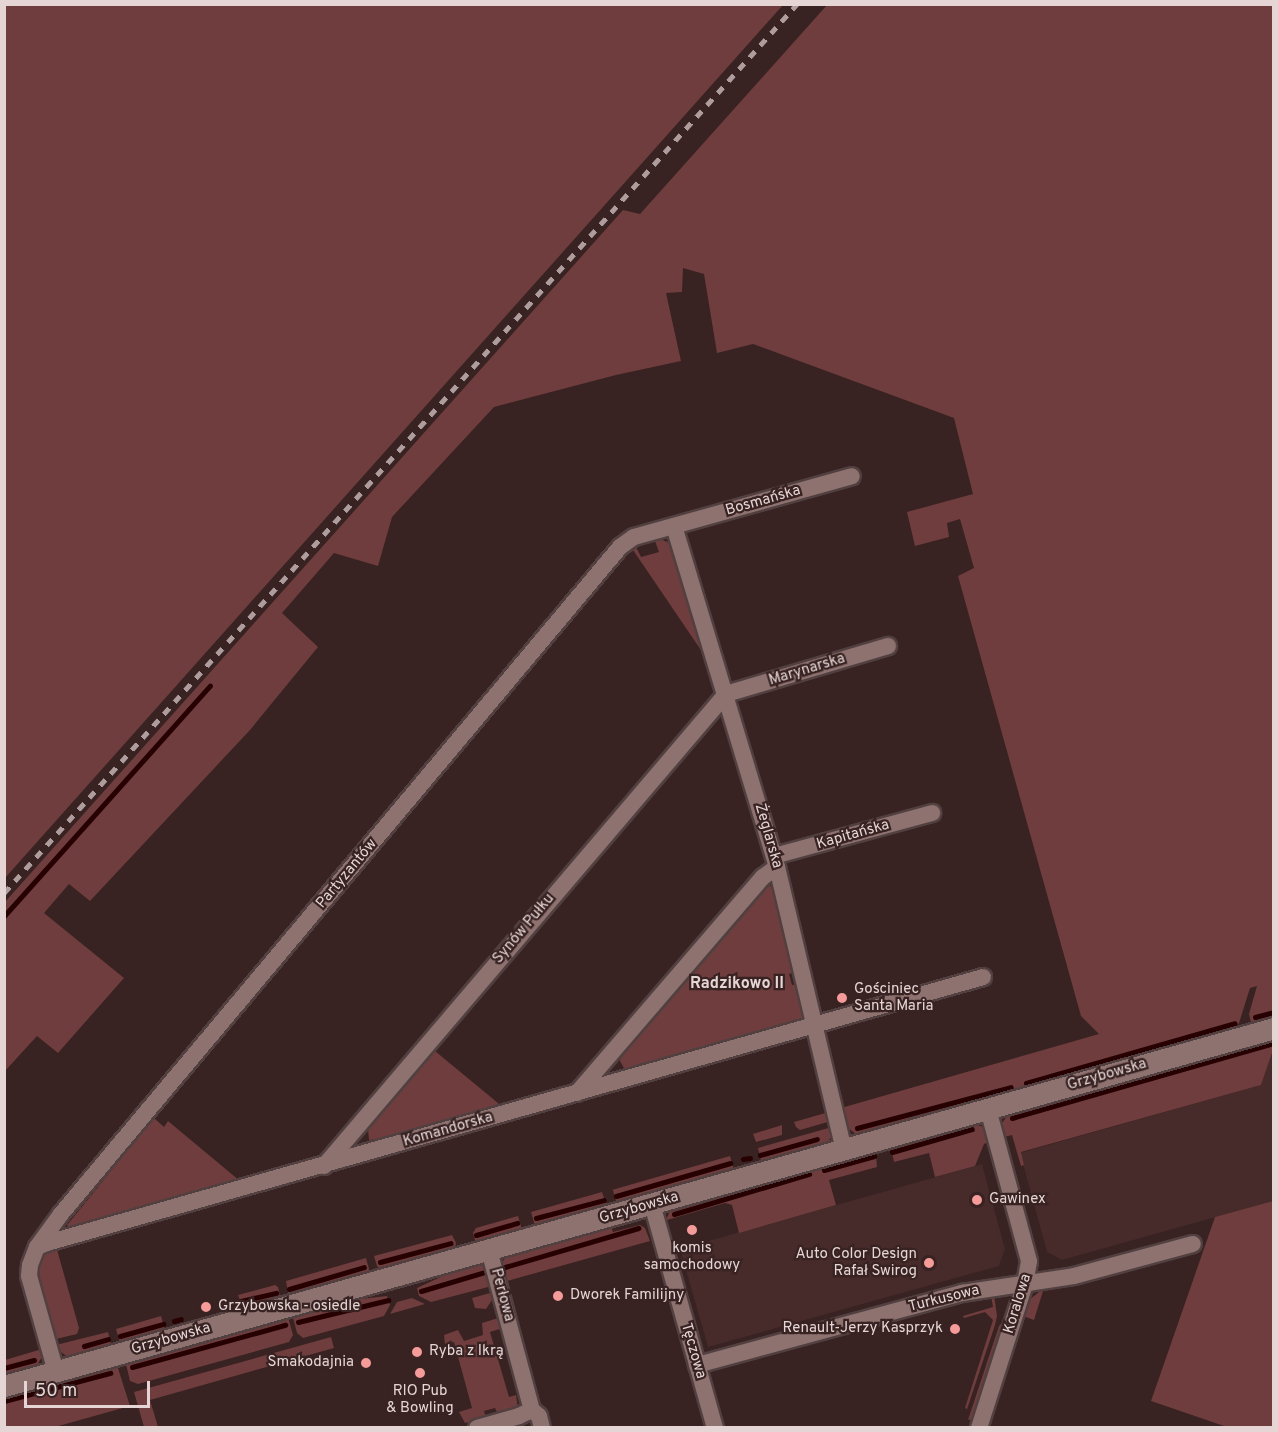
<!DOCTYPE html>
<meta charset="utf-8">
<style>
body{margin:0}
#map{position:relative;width:1278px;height:1432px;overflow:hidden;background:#382222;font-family:Overpass,sans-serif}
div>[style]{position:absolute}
.built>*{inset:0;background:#472a2a}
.green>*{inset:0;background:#6f3d3d;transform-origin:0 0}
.stream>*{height:5px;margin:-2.5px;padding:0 2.5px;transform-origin:2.5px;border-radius:2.5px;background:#270002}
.roads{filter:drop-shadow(2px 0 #524040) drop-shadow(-2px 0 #524040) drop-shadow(0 2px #524040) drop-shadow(0 -2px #524040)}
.minor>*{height:16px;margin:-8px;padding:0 8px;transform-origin:8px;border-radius:8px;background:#8d7270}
.tertiary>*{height:21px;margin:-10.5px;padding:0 10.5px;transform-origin:10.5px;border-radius:10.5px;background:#8d7270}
.rail>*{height:4.5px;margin-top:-2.25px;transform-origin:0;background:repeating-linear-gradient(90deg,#af9d9d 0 8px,transparent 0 16px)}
.dots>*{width:16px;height:16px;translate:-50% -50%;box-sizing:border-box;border:3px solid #382222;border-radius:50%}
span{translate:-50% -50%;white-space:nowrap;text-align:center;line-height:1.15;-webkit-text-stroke:4.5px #382222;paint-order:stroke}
.street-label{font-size:15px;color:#e5d6d5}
.poi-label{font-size:15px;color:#e5d6d5}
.left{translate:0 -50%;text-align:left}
.right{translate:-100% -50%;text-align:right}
.neighbourhood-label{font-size:16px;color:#e5d6d5;font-weight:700}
.frame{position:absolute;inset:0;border:6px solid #e5d6d5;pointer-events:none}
.scale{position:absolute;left:24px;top:1381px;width:126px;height:27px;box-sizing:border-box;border:3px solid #e5d6d5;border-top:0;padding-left:8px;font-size:18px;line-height:21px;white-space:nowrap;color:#e5d6d5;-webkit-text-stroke:4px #382222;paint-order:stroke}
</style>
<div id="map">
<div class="built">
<i style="clip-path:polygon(1273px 1050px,1273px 1201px,1062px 1260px,1047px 1252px,1020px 1153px,1261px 1085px)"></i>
<i style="clip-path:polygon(982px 1164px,1005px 1249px,999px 1266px,708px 1347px,680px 1249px)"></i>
</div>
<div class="green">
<i style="clip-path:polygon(4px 5px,783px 5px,5px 878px,4px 878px)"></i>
<i style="clip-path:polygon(827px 5px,1273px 5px,1273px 1020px,1257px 1025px,1251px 1022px,1249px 1014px,1257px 986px,1250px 988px,1239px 1023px,1233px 1032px,857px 1135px,847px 1127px,841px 1108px,1099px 1034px,1081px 1016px,958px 576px,974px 568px,960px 519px,947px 523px,949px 537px,915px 546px,907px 512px,973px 494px,954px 418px,753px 344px,717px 353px,704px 274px,683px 268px,682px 292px,666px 293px,681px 361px,616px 375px,494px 407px,392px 517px,378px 566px,334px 553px,282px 613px,318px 647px,250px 730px,90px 901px,69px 884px,44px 913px,124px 978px,58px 1053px,37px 1036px,5px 1071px,5px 902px,623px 210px,640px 214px)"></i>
<i style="clip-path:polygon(658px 538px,672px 544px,709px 662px,631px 547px,636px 547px,641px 557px,659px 552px,655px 541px)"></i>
<i style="clip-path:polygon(767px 885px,775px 888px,796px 972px,789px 974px,792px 985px,799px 984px,806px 1015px,804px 1021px,625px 1070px,620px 1061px,621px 1052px)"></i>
<i style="clip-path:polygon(1273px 1037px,1273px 1050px,1261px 1085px,1021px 1152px,1024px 1165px,1021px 1166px,1012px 1135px,1004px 1137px,1002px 1123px,1010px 1112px)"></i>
<i style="clip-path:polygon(435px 1051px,504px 1108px,388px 1140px,384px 1138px,369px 1140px,368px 1129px)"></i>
<i style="clip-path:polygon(829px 1112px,831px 1121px,800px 1130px,796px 1127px,794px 1122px)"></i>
<i style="clip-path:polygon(154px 1118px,164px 1127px,168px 1121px,240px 1181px,69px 1227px,67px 1225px)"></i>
<i style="clip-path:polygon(973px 1123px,983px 1127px,989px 1142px,984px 1144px,975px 1166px,935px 1177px,929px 1153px,894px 1162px,891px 1148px,894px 1144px)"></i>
<i style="clip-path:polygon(782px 1125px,782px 1135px,756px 1142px,753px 1134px)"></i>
<i style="clip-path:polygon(832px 1127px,832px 1136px,825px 1146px,762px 1165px,758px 1148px)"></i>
<i style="clip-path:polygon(870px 1151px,876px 1154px,877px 1167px,829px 1180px,836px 1205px,739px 1233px,732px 1205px,725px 1203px,667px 1220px,667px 1231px,665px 1222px,671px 1209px)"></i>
<i style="left:730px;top:1156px;width:18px;height:122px;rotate:74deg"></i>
<i style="clip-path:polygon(602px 1192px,608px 1209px,535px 1226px,531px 1212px)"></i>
<i style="clip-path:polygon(1273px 1201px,1273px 1427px,1227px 1427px,1151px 1401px,1215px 1217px)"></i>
<i style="clip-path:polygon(518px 1216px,523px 1233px,481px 1245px,475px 1240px,473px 1233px,476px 1228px)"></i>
<i style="clip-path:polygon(610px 1224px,613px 1232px,640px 1225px,645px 1228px,650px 1241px,507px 1281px,502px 1262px,510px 1253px)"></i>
<i style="clip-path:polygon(452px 1235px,456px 1243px,454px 1253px,383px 1273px,377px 1266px,374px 1256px)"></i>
<i style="clip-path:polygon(56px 1246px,79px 1328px,77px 1334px,56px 1339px,37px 1269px,42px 1256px)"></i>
<i style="clip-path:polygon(366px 1258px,369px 1269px,367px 1277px,289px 1299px,286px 1281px)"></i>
<i style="clip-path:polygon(478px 1262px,487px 1267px,492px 1286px,431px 1302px,419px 1296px,417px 1288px,464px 1266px)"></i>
<i style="clip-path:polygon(275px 1285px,278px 1287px,281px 1301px,242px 1306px,238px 1295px)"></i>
<i style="clip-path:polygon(1044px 1288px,1034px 1320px,1023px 1316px,1029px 1300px)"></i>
<i style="clip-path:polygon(494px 1292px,492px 1300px,486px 1309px,475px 1308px,472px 1298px)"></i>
<i style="clip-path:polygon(994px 1295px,997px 1316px,995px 1325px,967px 1409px,965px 1408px,993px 1320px,985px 1312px,964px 1318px,963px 1316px,993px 1307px,991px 1296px)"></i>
<i style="clip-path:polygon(387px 1296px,390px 1305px,384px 1316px,303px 1338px,297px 1333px,292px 1314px,334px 1302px)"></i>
<i style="clip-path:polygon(412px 1298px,425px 1304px,390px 1314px,397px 1302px)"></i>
<i style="clip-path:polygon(161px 1316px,166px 1333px,120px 1343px,116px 1329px)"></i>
<i style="clip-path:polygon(285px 1316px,288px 1317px,293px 1335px,289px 1342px,138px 1384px,130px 1381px,125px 1360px)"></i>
<i style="clip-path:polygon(495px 1319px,499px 1319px,503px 1328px,490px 1332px,509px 1397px,516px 1395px,518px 1408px,498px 1414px,495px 1408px,484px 1411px,486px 1418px,465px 1423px,459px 1412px,472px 1408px,454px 1342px,445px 1344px,444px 1335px,458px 1330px,464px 1341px,483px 1335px,482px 1323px)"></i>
<i style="clip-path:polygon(1004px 1321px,1006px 1321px,973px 1419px,968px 1420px,999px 1326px)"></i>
<i style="clip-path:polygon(108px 1332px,112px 1348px,69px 1358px,57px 1349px,56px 1345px)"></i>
<i style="clip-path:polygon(331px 1337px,334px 1348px,150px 1400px,158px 1427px,144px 1427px,134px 1392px)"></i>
<i style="clip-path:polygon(42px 1349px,42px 1357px,35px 1368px,5px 1378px,5px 1360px)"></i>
<i style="clip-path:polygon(116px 1362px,130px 1406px,55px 1427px,5px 1428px,5px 1394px)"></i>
</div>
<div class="stream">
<i style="left:4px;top:916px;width:309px;rotate:-48.2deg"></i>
<i style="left:1255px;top:1017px;width:20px;rotate:-15deg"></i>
<i style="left:1026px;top:1083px;width:217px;rotate:-16deg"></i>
<i style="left:1012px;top:1118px;width:273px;rotate:-16deg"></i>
<i style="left:857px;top:1128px;width:159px;rotate:-14.9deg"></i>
<i style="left:892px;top:1152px;width:83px;rotate:-16deg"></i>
<i style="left:760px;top:1155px;width:59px;rotate:-15.7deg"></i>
<i style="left:743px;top:1159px;width:7px;rotate:-8deg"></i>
<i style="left:824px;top:1170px;width:52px;rotate:-15.6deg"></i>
<i style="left:616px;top:1196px;width:119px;rotate:-16.1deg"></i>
<i style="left:674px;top:1214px;width:141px;rotate:-16.5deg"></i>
<i style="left:536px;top:1218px;width:70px;rotate:-14.8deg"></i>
<i style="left:476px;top:1235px;width:43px;rotate:-16.3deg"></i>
<i style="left:380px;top:1262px;width:73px;rotate:-15deg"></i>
<i style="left:505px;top:1267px;width:139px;rotate:-16.3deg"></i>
<i style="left:289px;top:1289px;width:78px;rotate:-16.3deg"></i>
<i style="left:421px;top:1291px;width:67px;rotate:-16.5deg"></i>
<i style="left:241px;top:1301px;width:36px;rotate:-13deg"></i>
<i style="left:174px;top:1321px;width:7px;rotate:-16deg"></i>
<i style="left:298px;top:1322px;width:93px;rotate:-13.7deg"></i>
<i style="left:120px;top:1336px;width:45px;rotate:-15.6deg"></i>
<i style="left:84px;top:1346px;width:25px;rotate:-16deg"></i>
<i style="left:132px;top:1367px;width:159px;rotate:-15.4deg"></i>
<i style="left:4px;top:1368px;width:31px;rotate:-15deg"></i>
<i style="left:4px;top:1401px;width:110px;rotate:-14.8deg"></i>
</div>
<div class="roads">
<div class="minor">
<i style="left:674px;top:526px;width:356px;rotate:73.2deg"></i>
<i style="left:777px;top:867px;width:291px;rotate:76.7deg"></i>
<i style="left:774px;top:856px;width:164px;rotate:-15.2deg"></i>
<i style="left:577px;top:1093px;width:285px;rotate:-49.3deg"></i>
<i style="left:763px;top:877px;width:17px;rotate:-36deg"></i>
<i style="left:324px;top:1166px;width:620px;rotate:-49.58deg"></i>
<i style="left:726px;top:694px;width:169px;rotate:-16.5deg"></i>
<i style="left:652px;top:1204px;width:233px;rotate:74.3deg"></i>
<i style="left:37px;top:1247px;width:41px;rotate:-54deg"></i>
<i style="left:61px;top:1214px;width:870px;rotate:-50.03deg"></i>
<i style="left:620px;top:547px;width:17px;rotate:-36deg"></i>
<i style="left:634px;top:537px;width:226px;rotate:-15.6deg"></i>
<i style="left:489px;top:1250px;width:166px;rotate:75deg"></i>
<i style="left:532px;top:1410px;width:9px;rotate:41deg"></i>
<i style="left:539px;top:1416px;width:12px;rotate:76deg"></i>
<i style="left:697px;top:1365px;width:275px;rotate:-15.2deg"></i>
<i style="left:962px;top:1293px;width:113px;rotate:-8.6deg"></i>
<i style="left:1074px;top:1276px;width:123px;rotate:-15.1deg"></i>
<i style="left:56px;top:1372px;width:100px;rotate:-105.7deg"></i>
<i style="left:29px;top:1276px;width:11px;rotate:-85deg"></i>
<i style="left:30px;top:1265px;width:19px;rotate:-69deg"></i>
<i style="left:37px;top:1247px;width:11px;rotate:-22deg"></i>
<i style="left:47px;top:1243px;width:973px;rotate:-15.86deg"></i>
<i style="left:477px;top:1428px;width:44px;rotate:-15.9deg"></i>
<i style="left:519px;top:1416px;width:14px;rotate:-25deg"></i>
<i style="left:979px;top:1428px;width:151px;rotate:-72.3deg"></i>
<i style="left:1025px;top:1284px;width:23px;rotate:-80deg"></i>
<i style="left:1029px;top:1261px;width:157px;rotate:-105.1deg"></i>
</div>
<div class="tertiary">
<i style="left:4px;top:1386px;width:1319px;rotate:-15.74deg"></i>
</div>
</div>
<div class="rail">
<i style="left:4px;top:893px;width:1191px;rotate:-48.27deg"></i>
</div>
<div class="dots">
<i style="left:842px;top:998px;background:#f59b99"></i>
<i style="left:977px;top:1200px;background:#f59b99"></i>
<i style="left:692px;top:1230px;background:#f59b99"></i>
<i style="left:929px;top:1263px;background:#f59b99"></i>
<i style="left:558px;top:1296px;background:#f59b99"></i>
<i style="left:206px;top:1307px;background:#f59b99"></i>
<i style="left:955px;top:1329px;background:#f59b99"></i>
<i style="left:417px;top:1352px;background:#f59b99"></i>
<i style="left:366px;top:1363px;background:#f59b99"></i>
<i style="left:420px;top:1373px;background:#f59b99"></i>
</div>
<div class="street-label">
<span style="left:763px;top:501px;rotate:-16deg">Bosmańska</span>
<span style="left:807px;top:670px;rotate:-17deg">Marynarska</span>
<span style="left:853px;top:835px;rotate:-16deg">Kapitańska</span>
<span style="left:768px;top:836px;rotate:74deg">Żeglarska</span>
<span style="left:347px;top:874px;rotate:-50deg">Partyzantów</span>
<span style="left:524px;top:929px;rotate:-50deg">Synów Pułku</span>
<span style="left:1107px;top:1075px;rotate:-16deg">Grzybowska</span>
<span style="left:448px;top:1130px;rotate:-16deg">Komandorska</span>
<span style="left:639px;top:1208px;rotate:-16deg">Grzybowska</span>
<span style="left:502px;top:1295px;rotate:75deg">Perłowa</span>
<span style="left:944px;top:1299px;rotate:-14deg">Turkusowa</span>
<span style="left:1018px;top:1304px;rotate:-73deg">Koralowa</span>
<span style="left:171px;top:1339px;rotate:-16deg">Grzybowska</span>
<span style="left:693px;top:1351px;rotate:74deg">Tęczowa</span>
</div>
<div class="poi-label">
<span class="left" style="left:854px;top:998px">Gościniec<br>Santa Maria</span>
<span class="left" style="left:989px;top:1200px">Gawinex</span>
<span style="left:692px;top:1257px">komis<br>samochodowy</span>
<span class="right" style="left:917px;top:1263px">Auto Color Design<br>Rafał Swirog</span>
<span class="left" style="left:570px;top:1296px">Dworek Familijny</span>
<span class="left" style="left:218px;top:1307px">Grzybowska - osiedle</span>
<span class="right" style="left:943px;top:1329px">Renault-Jerzy Kasprzyk</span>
<span class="left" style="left:429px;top:1352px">Ryba z Ikrą</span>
<span class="right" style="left:354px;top:1363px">Smakodajnia</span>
<span style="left:420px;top:1400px">RIO Pub<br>&amp; Bowling</span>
</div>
<div class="neighbourhood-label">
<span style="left:737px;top:984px">Radzikowo II</span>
</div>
<div class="frame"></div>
<div class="scale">50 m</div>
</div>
